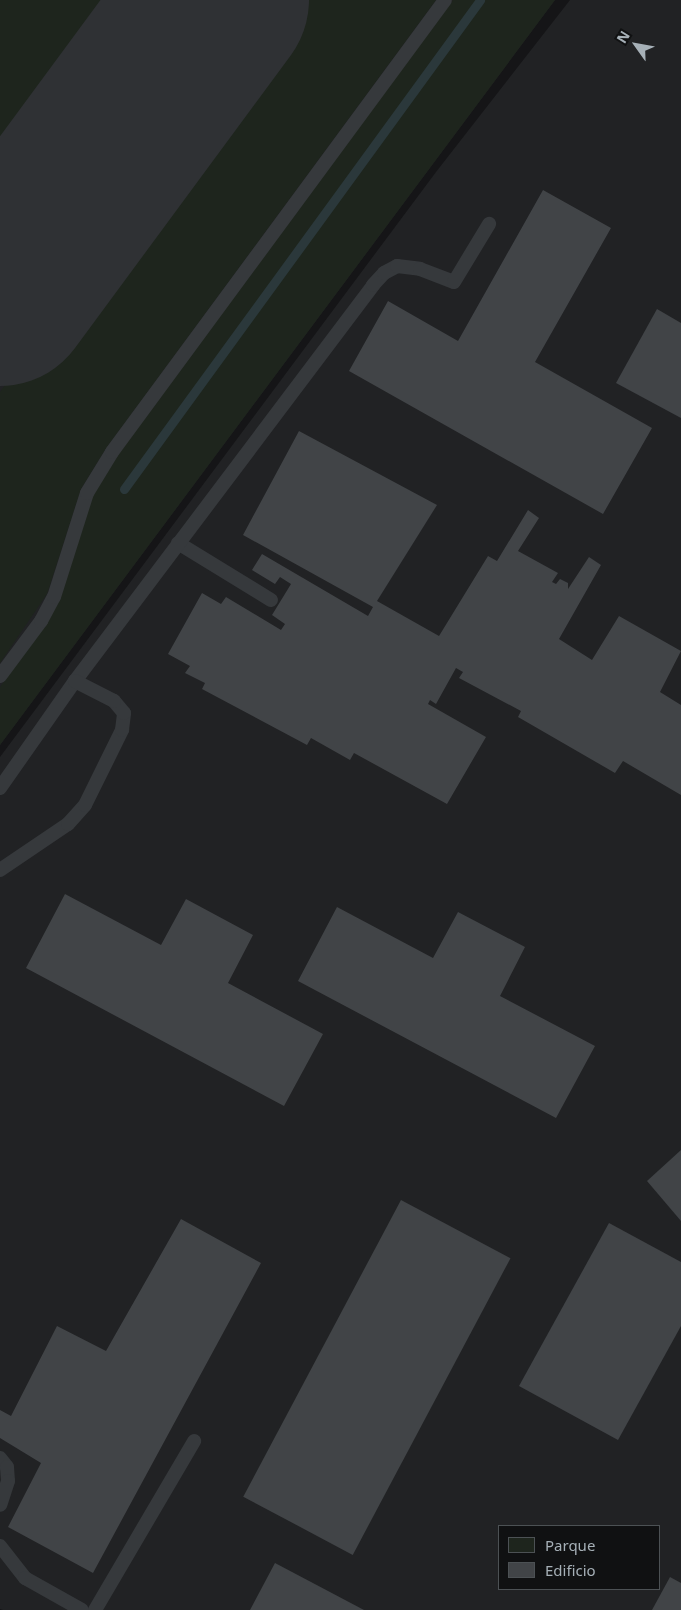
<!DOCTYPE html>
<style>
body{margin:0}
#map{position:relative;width:681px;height:1610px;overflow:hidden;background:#151517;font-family:"Noto Sans",sans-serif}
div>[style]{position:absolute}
.built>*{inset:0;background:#212224}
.green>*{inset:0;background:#1e251d}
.stream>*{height:9px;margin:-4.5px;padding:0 4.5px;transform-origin:4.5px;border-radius:4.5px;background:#2b383b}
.runway>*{height:186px;margin:-93px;padding:0 93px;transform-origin:93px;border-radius:93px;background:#2f3134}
.building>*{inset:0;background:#414447;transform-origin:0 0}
.service>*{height:14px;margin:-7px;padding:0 7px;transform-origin:7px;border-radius:7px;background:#36393c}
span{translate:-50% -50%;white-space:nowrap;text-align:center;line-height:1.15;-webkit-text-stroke:4px #101112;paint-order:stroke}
.legend{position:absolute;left:498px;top:1525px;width:162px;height:65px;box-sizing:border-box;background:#101112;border:1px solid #4c5154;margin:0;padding:6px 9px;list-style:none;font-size:15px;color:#a6b0b7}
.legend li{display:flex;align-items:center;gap:10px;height:25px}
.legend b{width:25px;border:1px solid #4c5154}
.north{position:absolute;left:611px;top:20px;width:50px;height:50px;-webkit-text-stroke:4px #101112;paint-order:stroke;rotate:302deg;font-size:14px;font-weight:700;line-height:20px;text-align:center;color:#a6b0b7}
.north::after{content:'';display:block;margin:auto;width:18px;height:22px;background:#a6b0b7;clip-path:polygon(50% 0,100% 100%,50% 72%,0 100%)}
</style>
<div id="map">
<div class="built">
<i style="clip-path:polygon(0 0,555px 0,0 745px)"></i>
<i style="clip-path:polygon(evenodd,570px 0,681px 0,681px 1610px,3px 1610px,0 1609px,0 757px,436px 172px,570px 0,500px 1526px,660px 1526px,660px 1589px,500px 1589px,500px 1526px)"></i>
</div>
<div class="green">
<i style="clip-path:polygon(0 0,141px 0,0 190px)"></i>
<i style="clip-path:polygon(291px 0,436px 0,107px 447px,81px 489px,47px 594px,0 663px,0 392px)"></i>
<i style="clip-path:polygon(453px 0,555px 0,0 745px,0 687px,46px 624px,92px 497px,118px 455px)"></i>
</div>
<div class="stream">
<i style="left:124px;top:489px;width:605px;rotate:-53.94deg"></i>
</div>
<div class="runway">
<i style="left:0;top:293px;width:364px;rotate:-53.6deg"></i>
</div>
<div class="building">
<i style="clip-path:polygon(543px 190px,611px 228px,535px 362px,652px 428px,603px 514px,349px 371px,388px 301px,458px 341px)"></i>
<i style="clip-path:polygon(657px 309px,681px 323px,681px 418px,616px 383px)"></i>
<i style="clip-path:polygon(299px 431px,437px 505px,377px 601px,439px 636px,488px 556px,497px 561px,528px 510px,539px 518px,518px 551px,558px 573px,552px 582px,556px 584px,560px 579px,568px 583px,568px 589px,589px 557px,601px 565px,559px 639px,592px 660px,619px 616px,681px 651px,660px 692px,681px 705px,681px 795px,623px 761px,615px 773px,518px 717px,521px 711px,459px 678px,463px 672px,456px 668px,436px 704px,430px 700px,428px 704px,486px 737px,447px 804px,354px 753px,350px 760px,311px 738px,307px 745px,202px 689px,205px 683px,185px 673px,190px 666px,168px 654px,202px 593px,221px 604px,226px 597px,281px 630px,285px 624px,272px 615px,291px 584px,280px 577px,275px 584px,252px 570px,262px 554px,368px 616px,373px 607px,243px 535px)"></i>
<i style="clip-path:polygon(65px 894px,161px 945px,186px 899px,253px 935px,228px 983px,323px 1034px,284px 1106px,26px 968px)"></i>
<i style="clip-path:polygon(337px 907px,433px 958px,458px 912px,525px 947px,500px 996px,595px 1046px,556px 1118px,298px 981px)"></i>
<i style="clip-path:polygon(681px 1150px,681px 1221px,647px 1181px)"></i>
<i style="left:401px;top:1200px;width:124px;height:336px;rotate:28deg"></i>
<i style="clip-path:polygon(181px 1219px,261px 1263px,93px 1573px,8px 1527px,41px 1463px,0 1438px,0 1410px,11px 1416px,57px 1326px,106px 1351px)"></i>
<i style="clip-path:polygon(609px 1223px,681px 1262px,681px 1326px,618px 1440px,519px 1386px)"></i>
<i style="clip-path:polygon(275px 1563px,364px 1610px,250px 1610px)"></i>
<i style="clip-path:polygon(670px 1577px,681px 1583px,681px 1610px,652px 1610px)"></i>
</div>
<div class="service">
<i style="left:178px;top:543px;width:109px;rotate:31.5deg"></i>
<i style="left:0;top:676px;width:69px;rotate:-53.3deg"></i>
<i style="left:41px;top:621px;width:27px;rotate:-62deg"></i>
<i style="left:54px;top:597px;width:109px;rotate:-72.4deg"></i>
<i style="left:87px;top:493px;width:48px;rotate:-58.6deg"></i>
<i style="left:112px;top:452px;width:561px;rotate:-53.62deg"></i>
<i style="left:0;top:788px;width:131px;rotate:-55deg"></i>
<i style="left:75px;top:681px;width:496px;rotate:-53deg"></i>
<i style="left:373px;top:285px;width:16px;rotate:-47deg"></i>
<i style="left:384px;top:273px;width:15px;rotate:-28deg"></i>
<i style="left:397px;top:266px;width:23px;rotate:7deg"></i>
<i style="left:420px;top:269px;width:36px;rotate:21deg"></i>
<i style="left:454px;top:282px;width:68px;rotate:-58.9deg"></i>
<i style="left:0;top:870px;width:82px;rotate:-34.1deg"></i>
<i style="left:68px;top:824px;width:25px;rotate:-48deg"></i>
<i style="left:85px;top:805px;width:84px;rotate:-63.7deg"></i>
<i style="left:122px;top:730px;width:17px;rotate:-83deg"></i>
<i style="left:124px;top:713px;width:16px;rotate:-130deg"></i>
<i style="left:114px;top:701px;width:44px;rotate:-152.9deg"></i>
<i style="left:0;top:1458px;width:11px;rotate:52deg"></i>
<i style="left:7px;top:1467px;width:14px;rotate:86deg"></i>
<i style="left:8px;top:1481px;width:25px;rotate:108deg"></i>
<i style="left:0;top:1546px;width:41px;rotate:52deg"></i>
<i style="left:25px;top:1578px;width:65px;rotate:29.3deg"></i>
<i style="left:95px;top:1610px;width:196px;rotate:-59.6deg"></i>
</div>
<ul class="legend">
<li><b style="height:14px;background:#1e251d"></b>Parque</li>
<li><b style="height:14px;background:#414447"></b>Edificio</li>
</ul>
<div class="north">N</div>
</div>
